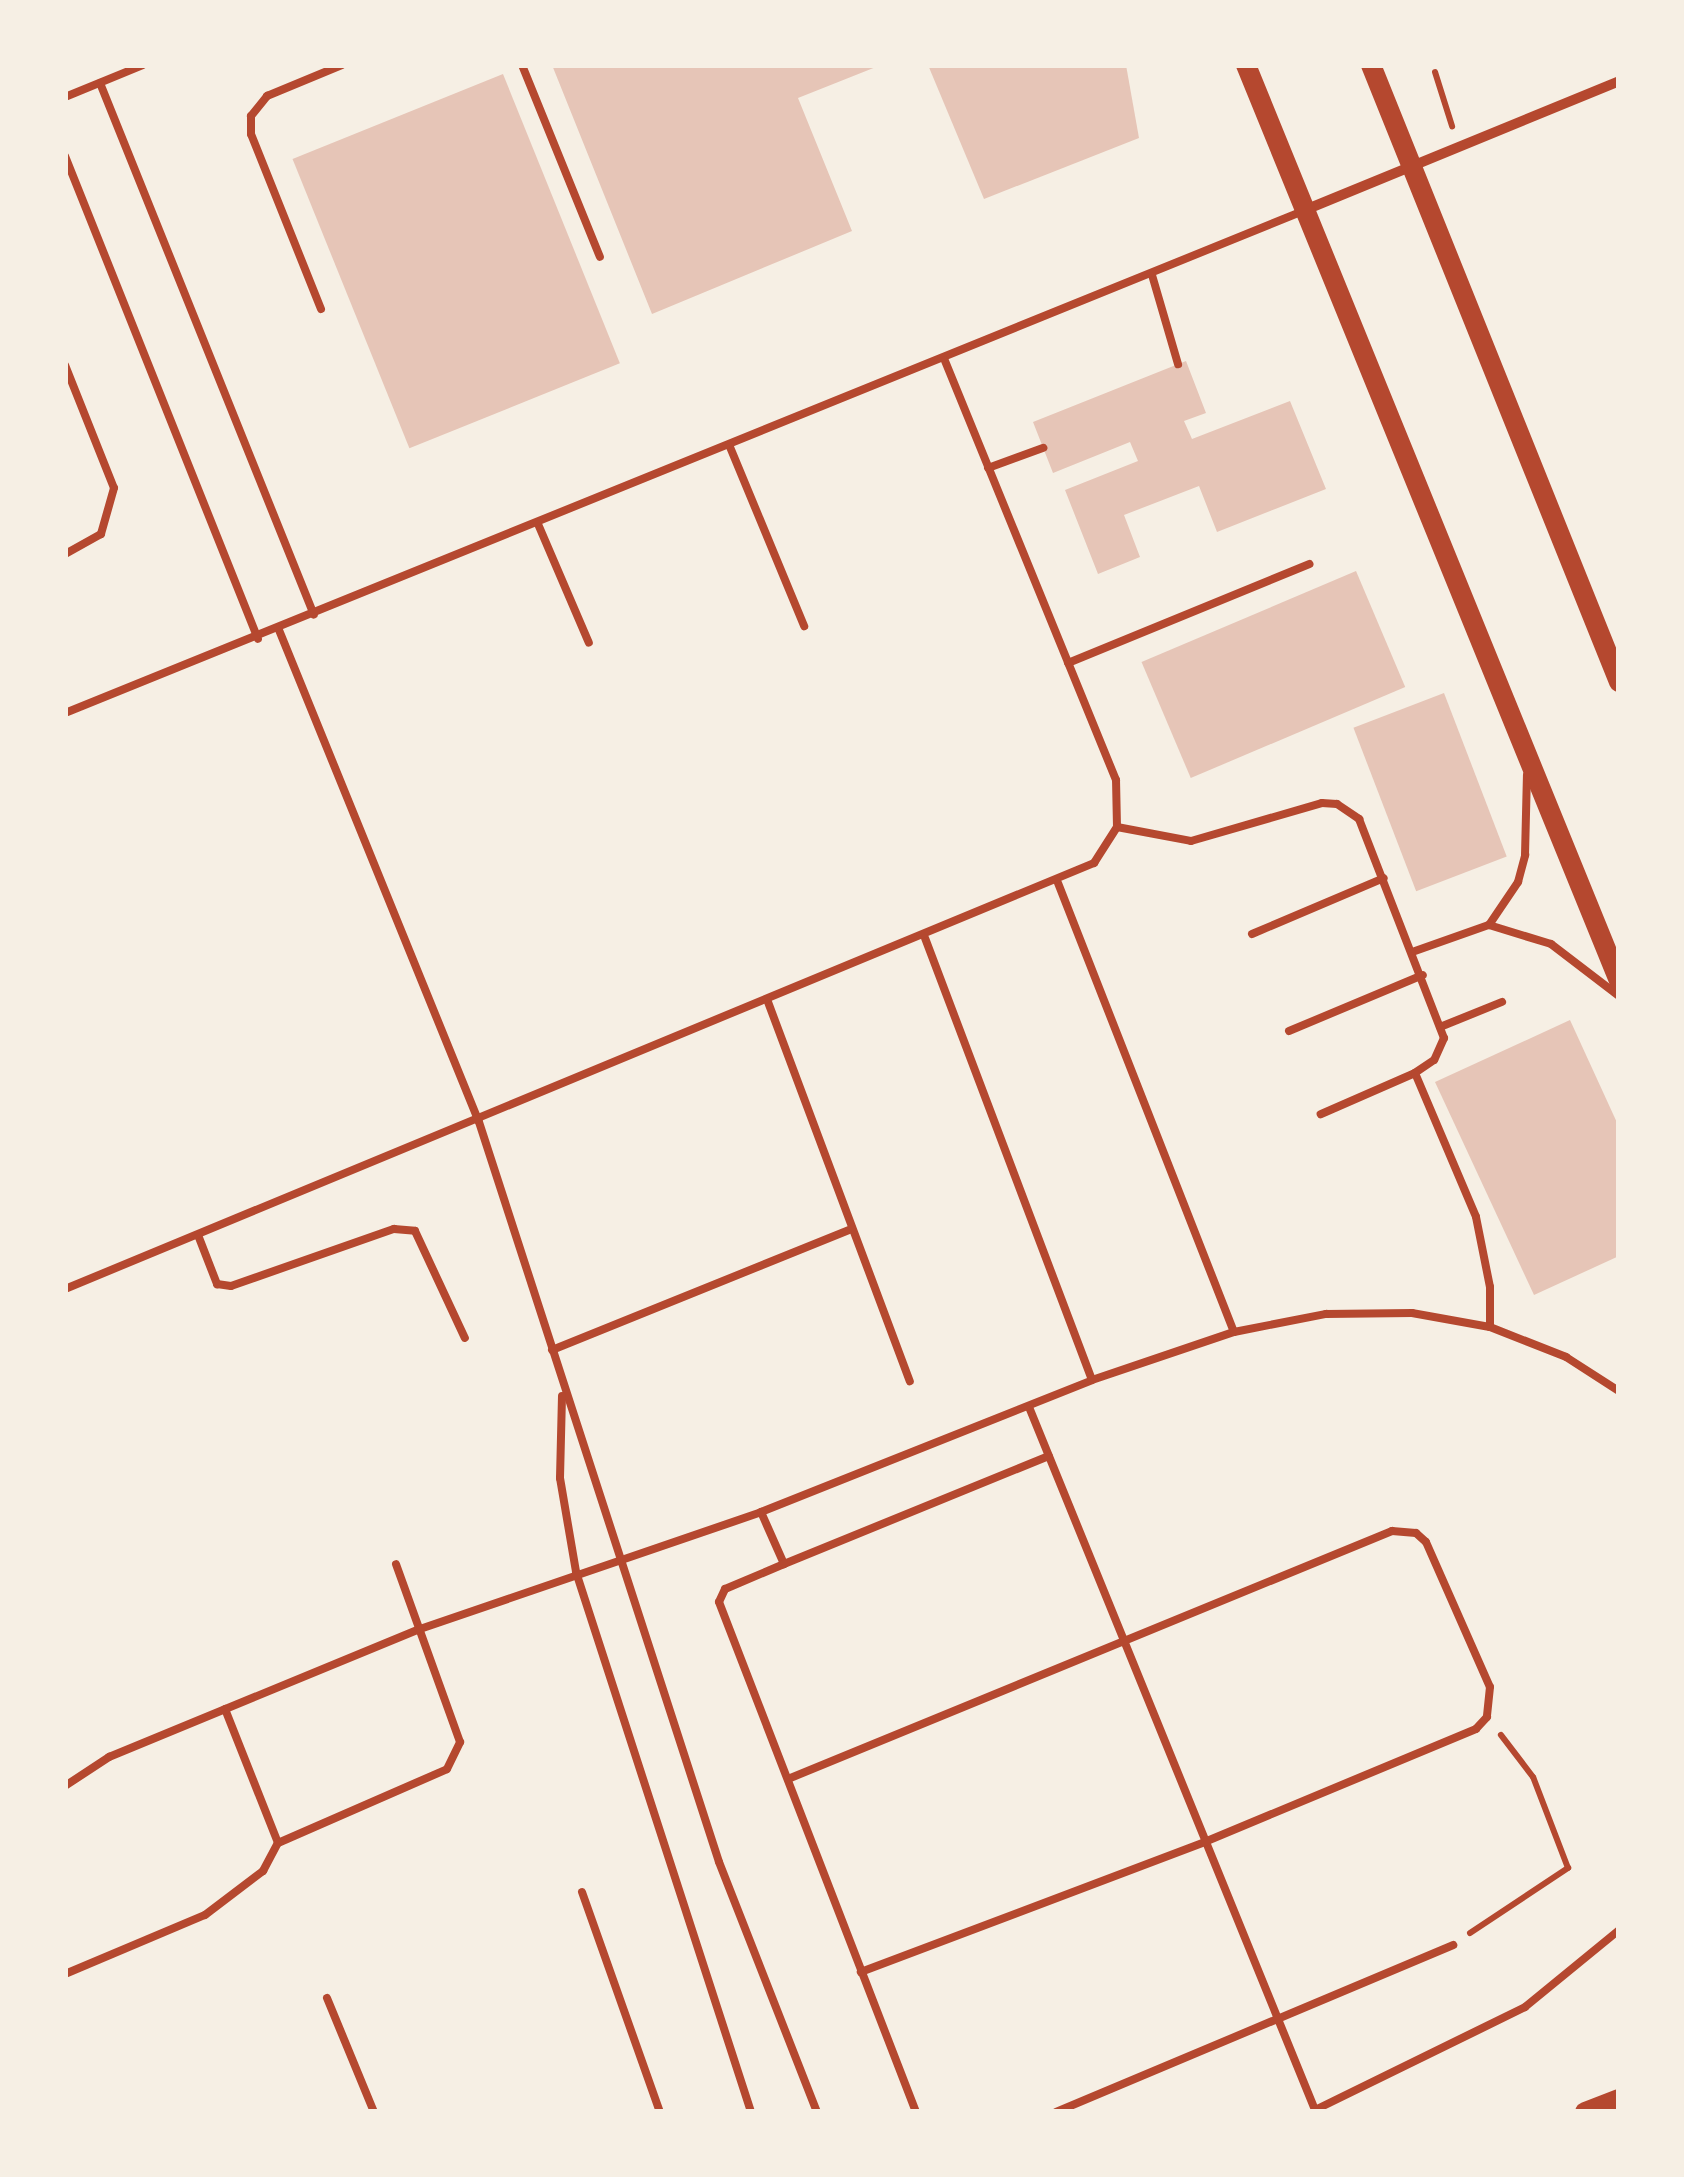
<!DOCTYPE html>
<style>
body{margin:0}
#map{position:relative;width:1684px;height:2177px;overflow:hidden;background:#f6efe4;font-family:Ubuntu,sans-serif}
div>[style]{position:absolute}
.building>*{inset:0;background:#e6c5b7;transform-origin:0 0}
.path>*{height:6px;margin:-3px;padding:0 3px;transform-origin:3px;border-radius:3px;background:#b5482f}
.service>*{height:8px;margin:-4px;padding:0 4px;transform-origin:4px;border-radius:4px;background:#b5482f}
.minor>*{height:10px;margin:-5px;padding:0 5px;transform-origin:5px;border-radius:5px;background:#b5482f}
.secondary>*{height:20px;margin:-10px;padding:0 10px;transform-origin:10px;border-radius:10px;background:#b5482f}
span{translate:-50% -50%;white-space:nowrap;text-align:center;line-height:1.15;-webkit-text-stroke:9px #f6efe4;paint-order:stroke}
.frame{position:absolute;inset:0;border:68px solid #f6efe4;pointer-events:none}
</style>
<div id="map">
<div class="building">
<i style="clip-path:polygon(552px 65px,881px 65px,798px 98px,852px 231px,652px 314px)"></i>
<i style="clip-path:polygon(928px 65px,1126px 65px,1139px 138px,984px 199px)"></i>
<i style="left:503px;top:74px;width:312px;height:227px;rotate:68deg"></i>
<i style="clip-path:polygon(1186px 361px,1206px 413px,1184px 421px,1192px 439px,1290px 401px,1326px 489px,1217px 532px,1199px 486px,1124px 515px,1140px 557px,1098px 574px,1065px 490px,1138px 461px,1130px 442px,1053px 473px,1033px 422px)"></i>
<i style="left:1356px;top:571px;width:126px;height:233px;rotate:67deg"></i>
<i style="left:1444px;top:693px;width:175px;height:97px;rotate:69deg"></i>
<i style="clip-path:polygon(1570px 1020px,1619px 1127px,1619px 1256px,1534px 1295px,1435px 1082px)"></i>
</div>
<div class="path">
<i style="left:1435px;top:72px;width:57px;rotate:72.5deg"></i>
<i style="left:1470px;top:1933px;width:118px;rotate:-33.6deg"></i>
<i style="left:1568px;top:1868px;width:97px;rotate:-111deg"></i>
<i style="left:1533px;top:1777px;width:53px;rotate:-127.3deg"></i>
</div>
<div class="service">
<i style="left:522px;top:65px;width:207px;rotate:67.9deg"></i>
<i style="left:100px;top:83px;width:573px;rotate:68.09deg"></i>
<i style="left:65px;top:97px;width:84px;rotate:-22.3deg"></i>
<i style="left:65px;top:156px;width:520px;rotate:68.22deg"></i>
<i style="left:1152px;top:275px;width:93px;rotate:73.7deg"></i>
<i style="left:321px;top:309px;width:188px;rotate:-111.8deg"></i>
<i style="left:251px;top:134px;width:18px;rotate:-90deg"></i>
<i style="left:251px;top:116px;width:26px;rotate:-51deg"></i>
<i style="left:267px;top:96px;width:81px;rotate:-22.5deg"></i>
<i style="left:65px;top:365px;width:132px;rotate:68.3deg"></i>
<i style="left:114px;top:488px;width:48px;rotate:105.8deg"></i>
<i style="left:101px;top:534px;width:41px;rotate:150.9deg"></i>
<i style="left:730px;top:447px;width:194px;rotate:67.5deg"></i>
<i style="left:988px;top:468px;width:59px;rotate:-20deg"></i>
<i style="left:538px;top:524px;width:129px;rotate:66.8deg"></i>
<i style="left:279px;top:630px;width:531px;rotate:67.88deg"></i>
<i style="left:479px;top:1122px;width:778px;rotate:72.03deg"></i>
<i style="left:719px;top:1862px;width:269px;rotate:68.6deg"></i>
<i style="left:1068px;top:663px;width:261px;rotate:-22.3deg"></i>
<i style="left:65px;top:713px;width:1336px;rotate:-22.07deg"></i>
<i style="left:1117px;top:827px;width:75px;rotate:10.7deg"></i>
<i style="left:1191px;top:841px;width:136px;rotate:-16.2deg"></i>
<i style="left:1322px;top:803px;width:15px;rotate:4deg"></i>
<i style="left:1337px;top:804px;width:27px;rotate:34deg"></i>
<i style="left:1359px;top:819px;width:235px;rotate:68.8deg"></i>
<i style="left:1444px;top:1038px;width:24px;rotate:114deg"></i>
<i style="left:1434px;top:1060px;width:23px;rotate:146deg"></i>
<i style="left:1415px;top:1073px;width:103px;rotate:156.4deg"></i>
<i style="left:1058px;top:883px;width:482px;rotate:68.6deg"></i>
<i style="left:1489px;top:925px;width:52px;rotate:-56deg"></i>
<i style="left:1518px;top:882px;width:28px;rotate:-75deg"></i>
<i style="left:1525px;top:855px;width:80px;rotate:-88.6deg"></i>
<i style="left:1252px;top:934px;width:143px;rotate:-23deg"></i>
<i style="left:925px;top:938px;width:472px;rotate:69.3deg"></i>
<i style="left:1415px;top:951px;width:78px;rotate:-19.4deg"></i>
<i style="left:1489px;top:925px;width:65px;rotate:17deg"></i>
<i style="left:1551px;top:944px;width:86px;rotate:37.4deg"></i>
<i style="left:768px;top:1002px;width:405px;rotate:69.5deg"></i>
<i style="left:1440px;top:1027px;width:67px;rotate:-22deg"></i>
<i style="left:1289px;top:1031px;width:145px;rotate:-22.7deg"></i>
<i style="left:1415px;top:1073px;width:156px;rotate:67deg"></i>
<i style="left:1476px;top:1217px;width:71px;rotate:78.7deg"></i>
<i style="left:1490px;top:1287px;width:40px;rotate:90deg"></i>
<i style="left:198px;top:1235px;width:53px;rotate:68.8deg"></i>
<i style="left:217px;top:1284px;width:14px;rotate:8deg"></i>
<i style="left:231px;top:1286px;width:173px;rotate:-19.3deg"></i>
<i style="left:394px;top:1229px;width:21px;rotate:5deg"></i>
<i style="left:415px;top:1231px;width:118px;rotate:65deg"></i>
<i style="left:65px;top:1289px;width:1114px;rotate:-22.49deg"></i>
<i style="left:1094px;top:863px;width:43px;rotate:-57.4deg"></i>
<i style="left:1117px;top:827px;width:47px;rotate:-91.2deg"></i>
<i style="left:1116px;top:780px;width:453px;rotate:-112.2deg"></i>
<i style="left:552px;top:1350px;width:323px;rotate:-22deg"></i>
<i style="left:562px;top:1396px;width:82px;rotate:91.4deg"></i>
<i style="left:560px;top:1478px;width:95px;rotate:80.3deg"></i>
<i style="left:576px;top:1572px;width:568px;rotate:72.04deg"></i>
<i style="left:1029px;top:1407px;width:759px;rotate:67.86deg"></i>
<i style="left:1315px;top:2110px;width:234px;rotate:-26.1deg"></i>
<i style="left:1525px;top:2007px;width:122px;rotate:-39.3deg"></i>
<i style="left:761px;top:1512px;width:57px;rotate:66.1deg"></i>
<i style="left:784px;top:1564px;width:286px;rotate:-22.2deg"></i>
<i style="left:784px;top:1564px;width:64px;rotate:157deg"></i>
<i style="left:725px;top:1589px;width:14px;rotate:115deg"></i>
<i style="left:719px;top:1602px;width:547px;rotate:68.88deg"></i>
<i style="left:225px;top:1709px;width:144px;rotate:68.4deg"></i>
<i style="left:278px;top:1843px;width:184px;rotate:-23.6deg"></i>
<i style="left:447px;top:1769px;width:30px;rotate:-64deg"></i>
<i style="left:460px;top:1742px;width:189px;rotate:-109.8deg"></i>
<i style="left:788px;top:1779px;width:653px;rotate:-22.32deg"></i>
<i style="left:1392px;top:1531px;width:24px;rotate:5deg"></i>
<i style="left:1416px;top:1533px;width:13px;rotate:42deg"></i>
<i style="left:1426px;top:1542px;width:158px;rotate:66.2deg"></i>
<i style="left:1490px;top:1687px;width:30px;rotate:96deg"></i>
<i style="left:1487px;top:1717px;width:16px;rotate:133deg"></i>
<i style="left:1476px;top:1729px;width:294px;rotate:157.4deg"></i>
<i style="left:1205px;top:1842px;width:368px;rotate:159.3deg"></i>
<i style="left:65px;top:1786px;width:53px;rotate:-33.4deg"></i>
<i style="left:109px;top:1757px;width:336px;rotate:-22.4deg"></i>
<i style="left:420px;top:1629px;width:361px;rotate:-18.9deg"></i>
<i style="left:761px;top:1512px;width:356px;rotate:-21.7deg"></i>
<i style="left:1092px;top:1380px;width:150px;rotate:-18.7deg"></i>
<i style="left:1234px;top:1332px;width:94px;rotate:-11.1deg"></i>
<i style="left:1326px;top:1314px;width:86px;rotate:-0.7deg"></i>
<i style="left:1412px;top:1313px;width:79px;rotate:10.2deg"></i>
<i style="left:1490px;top:1327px;width:82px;rotate:21.5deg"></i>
<i style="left:1566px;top:1357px;width:63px;rotate:32.7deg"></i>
<i style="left:582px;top:1892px;width:233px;rotate:70.5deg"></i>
<i style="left:65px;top:1974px;width:152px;rotate:-22.9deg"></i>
<i style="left:205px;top:1915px;width:73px;rotate:-37.2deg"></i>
<i style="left:263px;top:1871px;width:32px;rotate:-62deg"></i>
<i style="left:327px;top:1998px;width:123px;rotate:67.6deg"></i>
<i style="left:1056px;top:2112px;width:431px;rotate:-22.8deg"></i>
</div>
<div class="minor">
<i style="left:1305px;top:210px;width:339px;rotate:-22.3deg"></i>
</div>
<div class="secondary">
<i style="left:1246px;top:65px;width:989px;rotate:67.84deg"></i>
<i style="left:1371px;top:65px;width:665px;rotate:68.1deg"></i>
<i style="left:1585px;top:2112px;width:36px;rotate:-21deg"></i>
</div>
<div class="frame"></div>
</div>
